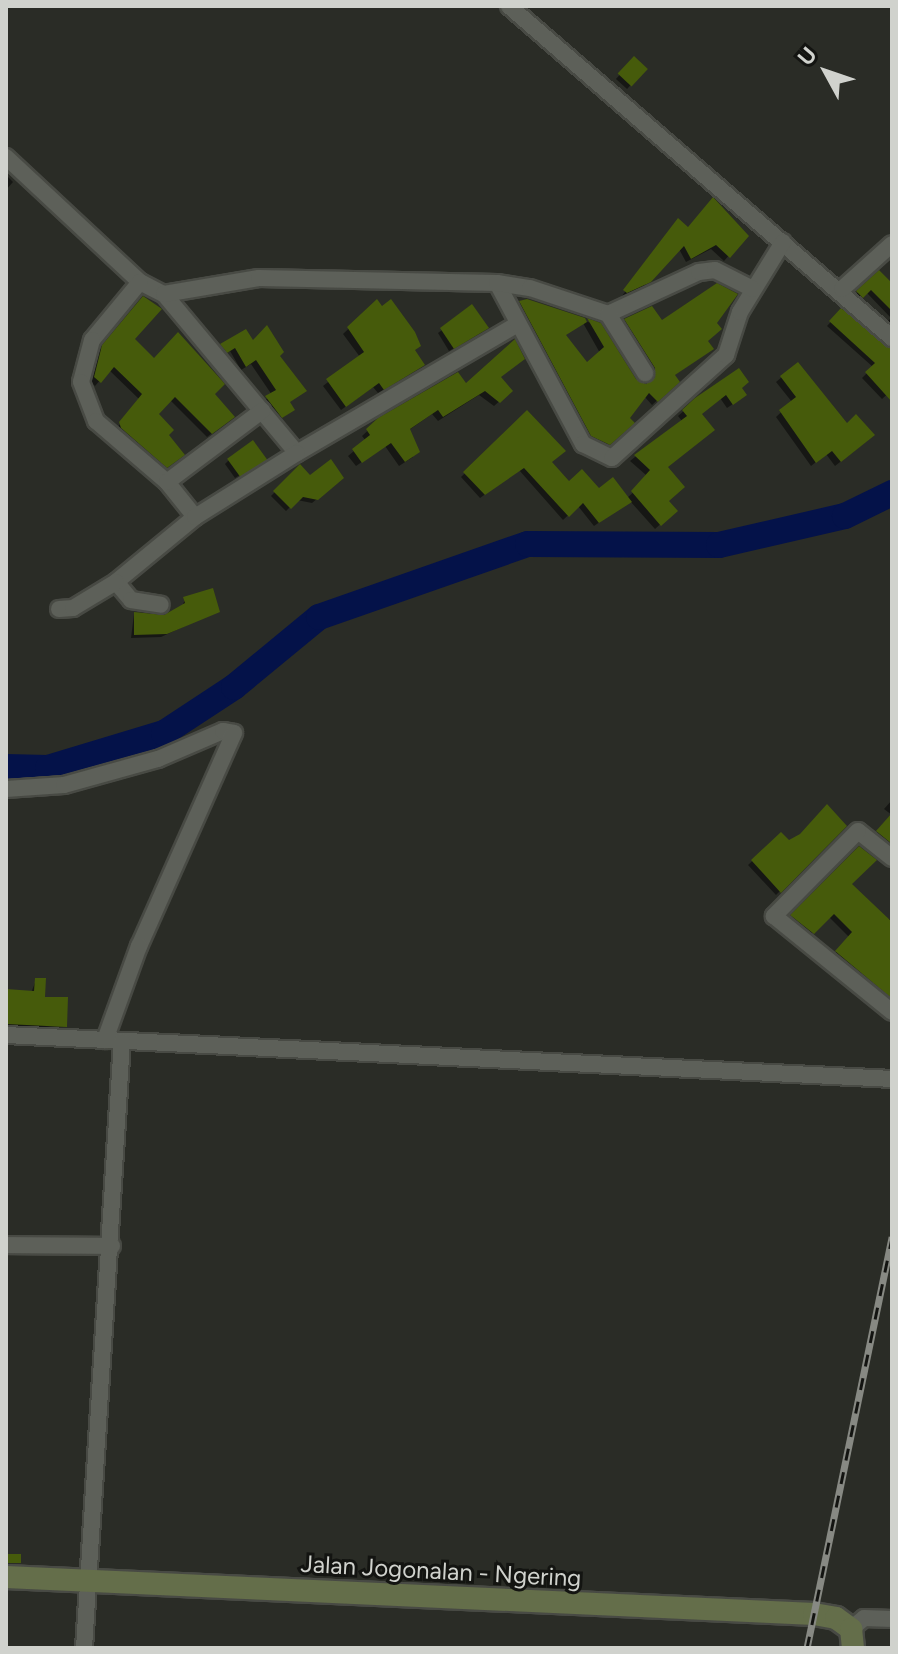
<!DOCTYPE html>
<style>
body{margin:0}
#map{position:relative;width:898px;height:1654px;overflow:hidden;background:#2a2c26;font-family:Figtree,sans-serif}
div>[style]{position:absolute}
.shadow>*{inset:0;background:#0007;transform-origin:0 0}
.river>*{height:26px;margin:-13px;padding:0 13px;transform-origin:13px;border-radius:13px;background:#041249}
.building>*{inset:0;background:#465b0b;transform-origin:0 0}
.roads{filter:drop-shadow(2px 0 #484a44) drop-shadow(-2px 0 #484a44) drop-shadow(0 2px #484a44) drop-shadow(0 -2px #484a44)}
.minor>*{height:16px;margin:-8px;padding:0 8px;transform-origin:8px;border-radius:8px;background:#5d6059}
.secondary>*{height:22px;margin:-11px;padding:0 11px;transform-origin:11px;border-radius:11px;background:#646e4a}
.rail>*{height:7px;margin-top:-3.5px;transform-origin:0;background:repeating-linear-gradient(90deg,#131411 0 12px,#878983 0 24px);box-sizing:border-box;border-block:2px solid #878983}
span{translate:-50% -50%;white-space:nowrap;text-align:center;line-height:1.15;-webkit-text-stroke:6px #131411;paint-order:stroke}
.street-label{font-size:24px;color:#d0d2cd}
.frame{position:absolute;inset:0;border:8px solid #d0d2cd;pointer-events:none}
.north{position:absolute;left:786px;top:32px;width:80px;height:80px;-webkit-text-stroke:6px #131411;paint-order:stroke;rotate:310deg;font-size:22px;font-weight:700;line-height:32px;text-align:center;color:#d0d2cd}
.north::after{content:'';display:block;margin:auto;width:28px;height:36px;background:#d0d2cd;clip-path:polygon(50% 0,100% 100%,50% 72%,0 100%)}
</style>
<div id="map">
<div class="shadow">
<i style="left:634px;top:59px;width:15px;height:27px;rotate:42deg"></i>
<i style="clip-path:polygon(6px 175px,13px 182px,6px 190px)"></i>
<i style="clip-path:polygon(674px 226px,746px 236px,724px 261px,711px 249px,686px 262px,679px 249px,644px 286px,622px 296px)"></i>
<i style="clip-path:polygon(879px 273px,892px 288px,892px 331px,885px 324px,891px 318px,866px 292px,858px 300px,854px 296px)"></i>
<i style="clip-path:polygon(377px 302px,423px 365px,378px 393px,373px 387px,341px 410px,323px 386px,360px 357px,343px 334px)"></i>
<i style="clip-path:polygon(139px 303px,132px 339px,154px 361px,212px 394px,228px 421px,207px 437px,170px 400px,157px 414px,178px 459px,162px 471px,117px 428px,140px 400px,109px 370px,95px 386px,90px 382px,98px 352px)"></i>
<i style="clip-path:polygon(evenodd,520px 303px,599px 325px,634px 380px,645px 386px,651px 383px,651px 373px,621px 325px,625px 320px,714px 324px,706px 342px,712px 349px,673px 376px,677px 382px,652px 405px,644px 396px,627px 418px,632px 423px,604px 448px,587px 440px,516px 307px,520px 303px,583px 323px,600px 353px,586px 365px,556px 338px,583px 323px)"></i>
<i style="clip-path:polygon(841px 311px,885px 349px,892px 348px,892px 390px,882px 399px,862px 378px,873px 367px,827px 326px)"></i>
<i style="clip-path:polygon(442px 330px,482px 332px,449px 351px,438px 333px)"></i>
<i style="clip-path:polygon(252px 343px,278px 355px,288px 403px,287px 414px,276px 421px,262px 402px,272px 395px,251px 364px,241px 370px,230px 351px,222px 356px,217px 350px)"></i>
<i style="clip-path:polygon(797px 364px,846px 426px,868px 440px,835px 466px,826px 454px,811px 466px,776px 417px,792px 402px,776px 382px)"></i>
<i style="clip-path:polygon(499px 377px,511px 391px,494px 406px,479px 395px,438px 421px,432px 414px,409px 430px,413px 457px,399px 466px,385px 446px,356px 466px,348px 456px,366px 441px,362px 436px,377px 422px)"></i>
<i style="clip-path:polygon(740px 388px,739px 400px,727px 408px,720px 398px,700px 414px,666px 468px,667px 501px,675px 511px,655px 529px,630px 501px,594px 526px,578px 506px,563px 520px,519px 470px,480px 498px,461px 477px,527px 413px,550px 463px,569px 484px,627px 498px,645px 482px,646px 475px,630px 461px,635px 457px,682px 421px,678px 416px,697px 399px)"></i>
<i style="clip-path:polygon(229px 460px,260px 462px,235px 478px,225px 464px)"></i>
<i style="clip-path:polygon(300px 467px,310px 478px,342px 478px,312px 503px,297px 500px,286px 511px,271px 496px)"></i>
<i style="clip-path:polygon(185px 599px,218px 611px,161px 637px,131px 638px,134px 614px,165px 618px,182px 607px)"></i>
<i style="clip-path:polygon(892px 800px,892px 855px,872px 839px,892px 815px,884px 809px)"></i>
<i style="clip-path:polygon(845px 826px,776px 895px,748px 865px,781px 834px,788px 842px)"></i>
<i style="clip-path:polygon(859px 848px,849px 884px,888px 921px,892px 917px,892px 993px,885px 1000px,832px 957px,849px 937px,829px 917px,808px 937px,788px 921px)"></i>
<i style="clip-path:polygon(36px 980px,43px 999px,65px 1026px,6px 1029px,6px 991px,31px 993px)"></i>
</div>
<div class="river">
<i style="left:6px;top:767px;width:42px;rotate:1.4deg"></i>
<i style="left:48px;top:768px;width:121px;rotate:-16.8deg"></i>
<i style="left:164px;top:733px;width:84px;rotate:-33.3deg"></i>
<i style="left:234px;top:687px;width:110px;rotate:-39.5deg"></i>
<i style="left:319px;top:617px;width:221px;rotate:-19.3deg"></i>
<i style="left:528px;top:544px;width:191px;rotate:0.3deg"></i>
<i style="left:719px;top:545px;width:129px;rotate:-13deg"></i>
<i style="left:845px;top:516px;width:52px;rotate:-26.1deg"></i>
</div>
<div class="building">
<i style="left:634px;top:56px;width:19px;height:24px;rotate:43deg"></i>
<i style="clip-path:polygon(713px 197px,749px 236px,730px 258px,716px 245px,691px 259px,684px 246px,651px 282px,627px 293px,623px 290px,678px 218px,688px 227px)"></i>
<i style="clip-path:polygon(879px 270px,892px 283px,892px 311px,871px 290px,863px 298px,856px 291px)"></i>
<i style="clip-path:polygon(717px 283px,738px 294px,717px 323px,722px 329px,708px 341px,714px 349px,675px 375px,680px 382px,658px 402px,649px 393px,630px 418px,635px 423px,610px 445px,591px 436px,519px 301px,527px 299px,585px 318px,587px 322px,566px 335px,587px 362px,604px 347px,587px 318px,601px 323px,636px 379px,646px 384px,655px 377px,655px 368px,624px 319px,652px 306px,662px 320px)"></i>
<i style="clip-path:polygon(143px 296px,162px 309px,135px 339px,154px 358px,178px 332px,225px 384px,215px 394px,235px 417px,212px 434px,175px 397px,159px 414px,174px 430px,169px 435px,185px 455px,167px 468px,121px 428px,119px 422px,142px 394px,114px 367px,101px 383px,94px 377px,102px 345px)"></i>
<i style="clip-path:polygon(377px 299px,382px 306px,391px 299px,415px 332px,421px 346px,415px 350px,425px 365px,384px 390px,379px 383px,346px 407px,326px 379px,364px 352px,347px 327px)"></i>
<i style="clip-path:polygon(472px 304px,489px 328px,454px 349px,440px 328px)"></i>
<i style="clip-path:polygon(841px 308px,892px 349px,892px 402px,865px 372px,875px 363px,829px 321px)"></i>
<i style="clip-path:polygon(267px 325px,284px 352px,280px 356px,307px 391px,290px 402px,295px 410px,282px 418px,265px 396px,276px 390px,256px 360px,246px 367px,235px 348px,227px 353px,220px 344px,246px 329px,253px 340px)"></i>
<i style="clip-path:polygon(515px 339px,525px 359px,501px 377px,513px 391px,500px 403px,485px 391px,443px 417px,438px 410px,410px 429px,420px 452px,405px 462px,391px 443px,362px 463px,352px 449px,370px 435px,366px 429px,378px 418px,458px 372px,466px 383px)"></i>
<i style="clip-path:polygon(798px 362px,847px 423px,856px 414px,875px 435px,841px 462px,832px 451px,816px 463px,779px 410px,796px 397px,780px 376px)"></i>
<i style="clip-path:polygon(739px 368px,749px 382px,742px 388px,747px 395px,733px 405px,726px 395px,702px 414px,715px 430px,668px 467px,685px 487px,669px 501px,678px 511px,661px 526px,631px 491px,650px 470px,634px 455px,687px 416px,682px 410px,695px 398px)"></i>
<i style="clip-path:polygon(527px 410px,566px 451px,552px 462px,569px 481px,582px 469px,599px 488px,613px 477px,632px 502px,599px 523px,583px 503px,569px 517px,524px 468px,485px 495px,463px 472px)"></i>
<i style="left:253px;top:440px;width:24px;height:32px;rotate:54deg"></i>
<i style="clip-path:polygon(331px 459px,344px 478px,318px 500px,303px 497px,291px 509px,273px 491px,300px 464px,310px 475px)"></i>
<i style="clip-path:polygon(213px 588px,220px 612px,167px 634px,134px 635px,134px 612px,164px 615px,185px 603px,183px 597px)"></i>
<i style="clip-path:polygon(827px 804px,847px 826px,781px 893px,751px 860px,781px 832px,789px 840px,800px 834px)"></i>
<i style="clip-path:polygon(892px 813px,892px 844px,876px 831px)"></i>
<i style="clip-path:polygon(859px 846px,877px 860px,852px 884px,892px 922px,890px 997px,835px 951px,852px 932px,834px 914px,814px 934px,790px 915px)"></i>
<i style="clip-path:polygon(35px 978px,46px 978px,45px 997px,68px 997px,67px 1027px,6px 1024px,6px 989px,34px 991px)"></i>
<i style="left:6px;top:1554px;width:15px;height:9px"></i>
</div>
<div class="roads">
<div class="minor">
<i style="left:509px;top:6px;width:507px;rotate:40.92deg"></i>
<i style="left:6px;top:157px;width:183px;rotate:43deg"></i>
<i style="left:140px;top:282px;width:27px;rotate:27deg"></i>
<i style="left:164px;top:294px;width:207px;rotate:50.1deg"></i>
<i style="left:297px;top:453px;width:254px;rotate:-30.3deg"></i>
<i style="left:140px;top:282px;width:75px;rotate:129.6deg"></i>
<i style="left:92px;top:340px;width:43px;rotate:104.7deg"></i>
<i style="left:81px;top:382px;width:42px;rotate:69deg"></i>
<i style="left:96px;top:421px;width:94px;rotate:40.7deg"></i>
<i style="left:167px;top:482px;width:45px;rotate:51.3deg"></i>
<i style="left:195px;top:517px;width:102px;rotate:140.6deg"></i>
<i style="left:116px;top:582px;width:23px;rotate:50deg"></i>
<i style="left:131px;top:600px;width:30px;rotate:9deg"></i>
<i style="left:497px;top:283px;width:183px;rotate:61.9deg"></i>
<i style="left:583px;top:444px;width:32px;rotate:26deg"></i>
<i style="left:612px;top:458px;width:154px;rotate:-42.1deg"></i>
<i style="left:726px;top:355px;width:45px;rotate:-72deg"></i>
<i style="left:740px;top:312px;width:82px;rotate:-58.4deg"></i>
<i style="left:842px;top:289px;width:67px;rotate:-42deg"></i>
<i style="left:164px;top:294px;width:96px;rotate:-9.6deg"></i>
<i style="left:259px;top:278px;width:238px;rotate:1.2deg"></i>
<i style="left:497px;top:283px;width:33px;rotate:9deg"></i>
<i style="left:530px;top:288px;width:82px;rotate:18.4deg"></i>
<i style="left:608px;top:314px;width:100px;rotate:-24.8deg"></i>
<i style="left:699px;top:272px;width:16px;rotate:-7deg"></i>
<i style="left:715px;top:270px;width:42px;rotate:26.6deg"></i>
<i style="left:608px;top:314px;width:70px;rotate:57.9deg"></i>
<i style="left:167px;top:482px;width:119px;rotate:-36.8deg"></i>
<i style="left:195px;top:517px;width:120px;rotate:-32.1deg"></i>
<i style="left:59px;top:609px;width:14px;rotate:-4deg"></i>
<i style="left:73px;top:608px;width:50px;rotate:-31.2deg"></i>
<i style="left:6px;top:789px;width:58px;rotate:-3.9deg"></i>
<i style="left:64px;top:785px;width:98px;rotate:-15.5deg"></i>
<i style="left:158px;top:759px;width:71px;rotate:-23.3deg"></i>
<i style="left:223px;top:731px;width:11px;rotate:10deg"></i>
<i style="left:234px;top:733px;width:233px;rotate:114deg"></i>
<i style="left:139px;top:946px;width:100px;rotate:109.9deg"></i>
<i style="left:892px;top:858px;width:43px;rotate:-141.5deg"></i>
<i style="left:858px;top:831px;width:120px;rotate:134.7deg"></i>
<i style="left:774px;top:916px;width:152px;rotate:39.1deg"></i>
<i style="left:6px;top:1035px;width:887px;rotate:2.84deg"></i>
<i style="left:6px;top:1245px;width:106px;rotate:0.5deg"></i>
<i style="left:851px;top:1629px;width:17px;rotate:-40deg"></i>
<i style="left:864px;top:1618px;width:28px;rotate:2deg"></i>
<i style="left:84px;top:1648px;width:608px;rotate:-86.42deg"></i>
</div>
<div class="secondary">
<i style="left:6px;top:1577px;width:809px;rotate:2.62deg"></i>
<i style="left:814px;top:1614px;width:22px;rotate:10deg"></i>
<i style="left:836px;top:1618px;width:19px;rotate:36deg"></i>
<i style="left:851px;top:1629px;width:19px;rotate:84deg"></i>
</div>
</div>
<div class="rail">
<i style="left:807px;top:1648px;width:420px;rotate:-78.3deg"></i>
</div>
<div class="street-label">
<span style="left:441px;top:1571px;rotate:3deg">Jalan Jogonalan - Ngering</span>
</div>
<div class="frame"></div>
<div class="north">U</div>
</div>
